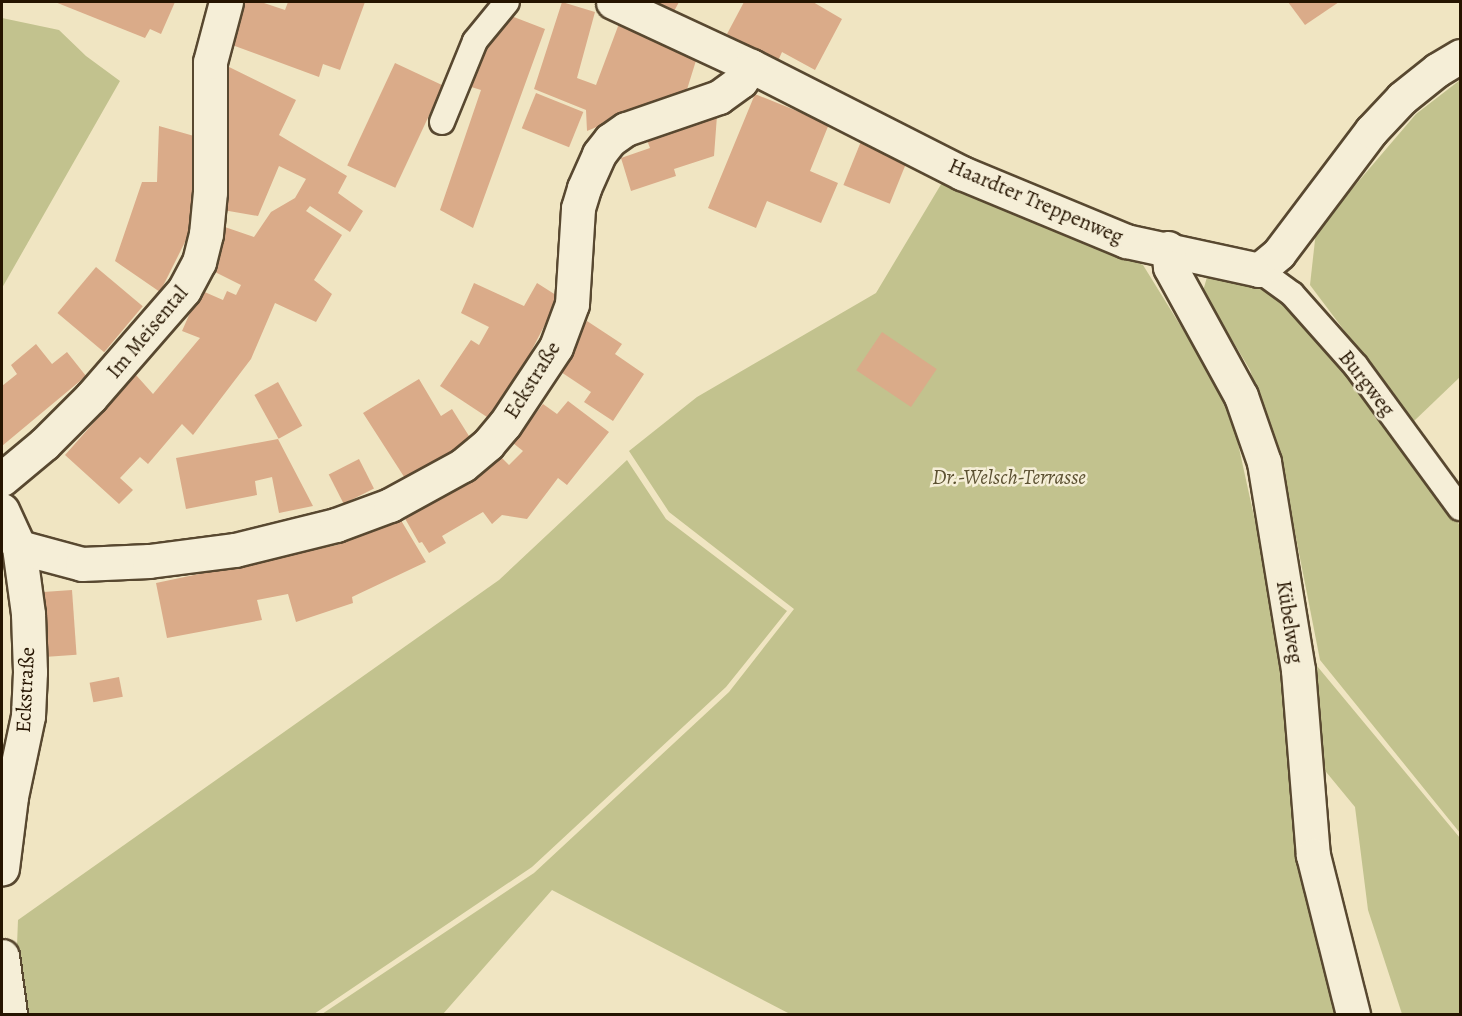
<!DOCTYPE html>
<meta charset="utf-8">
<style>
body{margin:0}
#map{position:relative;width:1462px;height:1016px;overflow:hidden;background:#f0e5c2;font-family:Alegreya,serif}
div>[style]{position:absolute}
.green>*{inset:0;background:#c2c28e}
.building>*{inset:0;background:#daab89;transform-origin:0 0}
.roads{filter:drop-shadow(2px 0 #584830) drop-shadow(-2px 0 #584830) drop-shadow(0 2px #584830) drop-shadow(0 -2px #584830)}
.service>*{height:24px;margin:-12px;padding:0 12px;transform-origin:12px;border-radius:12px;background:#f5eed7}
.minor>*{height:33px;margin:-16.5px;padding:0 16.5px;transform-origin:16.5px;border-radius:16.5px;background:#f5eed7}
span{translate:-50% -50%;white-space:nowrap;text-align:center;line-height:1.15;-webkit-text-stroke:5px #f5eed7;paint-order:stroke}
.street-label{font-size:21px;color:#251400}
.park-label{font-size:21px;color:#5c5132;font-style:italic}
.frame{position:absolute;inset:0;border:3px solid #251400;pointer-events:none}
</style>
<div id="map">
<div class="green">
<i style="clip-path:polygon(2px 18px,59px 30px,86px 56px,120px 81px,2px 288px)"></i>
<i style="clip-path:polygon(1460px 80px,1460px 377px,1413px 422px,1310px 285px,1316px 231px,1416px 114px)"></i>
<i style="clip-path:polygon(946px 176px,1143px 265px,1224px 396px,1232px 416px,1289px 676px,1341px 1014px,790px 1014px,552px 890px,443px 1014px,322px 1014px,534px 873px,729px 692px,794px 609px,669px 512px,629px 451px,697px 397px,876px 293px)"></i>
<i style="clip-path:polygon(1209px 270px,1277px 294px,1322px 343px,1443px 498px,1460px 526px,1460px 833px,1320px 660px,1280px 456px,1250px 370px,1203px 291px)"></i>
<i style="clip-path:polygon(627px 460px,666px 519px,787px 611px,726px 687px,532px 867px,314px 1014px,24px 1014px,16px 970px,18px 920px,499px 580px)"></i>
<i style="clip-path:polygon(1317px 666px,1460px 838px,1460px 1014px,1402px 1014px,1368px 910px,1355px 807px,1322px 767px)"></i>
</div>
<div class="building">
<i style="clip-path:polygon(55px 2px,175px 2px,161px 34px,150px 29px,145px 38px)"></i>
<i style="clip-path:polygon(239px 2px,261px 2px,285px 10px,288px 2px,365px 2px,340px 70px,323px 64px,319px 77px,224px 42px)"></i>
<i style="clip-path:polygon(562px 2px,595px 12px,577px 78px,596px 85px,620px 21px,699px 51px,684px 99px,672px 96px,587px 131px,586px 110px,534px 89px)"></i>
<i style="clip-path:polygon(646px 2px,679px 2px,672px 15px)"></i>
<i style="clip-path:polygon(744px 2px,813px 2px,842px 19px,815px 70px,782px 52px,778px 61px,727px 34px)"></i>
<i style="clip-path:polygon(1288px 2px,1339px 2px,1305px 25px)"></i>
<i style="clip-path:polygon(501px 12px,545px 29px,473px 228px,440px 210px,481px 90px,468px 86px)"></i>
<i style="left:395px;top:63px;width:53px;height:113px;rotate:25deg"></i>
<i style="clip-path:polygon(225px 65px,296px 100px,279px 135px,347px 176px,338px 193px,363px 211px,350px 232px,310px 206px,306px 211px,342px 235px,314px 280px,332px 294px,316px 322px,275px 303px,251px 359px,193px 435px,182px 424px,148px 464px,140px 457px,120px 478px,133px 490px,119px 504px,65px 455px,136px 375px,153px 394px,200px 338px,182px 331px,200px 290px,223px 300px,227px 291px,236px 295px,241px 285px,209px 269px,219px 225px,254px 237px,271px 212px,295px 198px,306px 179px,279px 166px,258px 216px,223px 210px)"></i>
<i style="left:536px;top:93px;width:51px;height:38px;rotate:22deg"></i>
<i style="clip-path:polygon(755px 94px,829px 124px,810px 171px,838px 183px,821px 223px,767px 201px,756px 228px,708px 208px)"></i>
<i style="clip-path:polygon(718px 102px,714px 156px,674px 169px,676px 176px,631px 191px,621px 158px,650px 148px,642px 127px)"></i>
<i style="clip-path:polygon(159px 126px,201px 138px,193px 239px,187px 238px,160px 292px,115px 261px,142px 182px,157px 182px)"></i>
<i style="left:864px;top:134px;width:50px;height:55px;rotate:22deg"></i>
<i style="left:96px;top:267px;width:61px;height:60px;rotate:40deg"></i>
<i style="clip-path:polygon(474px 283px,524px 306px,537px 283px,559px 297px,520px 373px,490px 419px,440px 386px,471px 340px,479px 345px,489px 327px,461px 313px)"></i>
<i style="clip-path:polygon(587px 321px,622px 344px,615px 354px,644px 374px,613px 421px,584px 402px,591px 392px,555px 368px)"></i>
<i style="left:882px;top:332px;width:66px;height:46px;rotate:34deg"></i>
<i style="clip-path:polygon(36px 344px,52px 364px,67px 352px,86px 376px,2px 446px,2px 386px,17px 374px,11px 365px)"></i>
<i style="clip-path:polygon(419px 379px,441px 416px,452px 409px,474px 444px,410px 486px,363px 413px)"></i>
<i style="left:278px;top:382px;width:50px;height:27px;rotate:61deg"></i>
<i style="clip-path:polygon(568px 401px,609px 432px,567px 485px,558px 478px,527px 519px,502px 515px,492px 524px,483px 512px,442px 536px,446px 543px,429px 553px,422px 542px,419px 543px,403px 515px,499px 455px,509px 465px,523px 451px,513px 443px,543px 404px,557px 414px)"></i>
<i style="clip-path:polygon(278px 439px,313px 506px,279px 513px,272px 477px,255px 481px,257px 495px,186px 509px,176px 458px)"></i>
<i style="left:359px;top:459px;width:33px;height:34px;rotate:63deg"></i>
<i style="clip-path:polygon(399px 517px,426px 562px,352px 597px,353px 603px,296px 622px,288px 594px,257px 600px,262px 620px,167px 638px,156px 583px,337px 545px)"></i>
<i style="left:72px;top:590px;width:65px;height:36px;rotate:86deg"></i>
<i style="left:119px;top:677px;width:20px;height:30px;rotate:79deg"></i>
</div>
<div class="roads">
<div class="service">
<i style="left:442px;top:122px;width:87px;rotate:-67.8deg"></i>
<i style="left:475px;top:41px;width:50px;rotate:-50.6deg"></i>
<i style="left:1259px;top:270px;width:41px;rotate:36deg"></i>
<i style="left:1292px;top:294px;width:96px;rotate:48.4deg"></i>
<i style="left:1356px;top:366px;width:176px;rotate:53.8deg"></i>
</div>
<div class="minor">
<i style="left:613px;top:2px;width:152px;rotate:24.9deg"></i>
<i style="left:751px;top:66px;width:237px;rotate:26.9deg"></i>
<i style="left:962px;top:173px;width:178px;rotate:22.5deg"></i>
<i style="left:1126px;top:241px;width:136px;rotate:12.3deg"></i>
<i style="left:1259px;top:270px;width:26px;rotate:-40deg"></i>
<i style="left:1279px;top:253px;width:153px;rotate:-53deg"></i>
<i style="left:1371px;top:131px;width:45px;rotate:-46.8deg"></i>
<i style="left:1402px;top:98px;width:45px;rotate:-38.7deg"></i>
<i style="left:1437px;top:70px;width:27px;rotate:-31deg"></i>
<i style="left:1168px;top:248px;width:19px;rotate:84deg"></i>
<i style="left:1170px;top:267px;width:147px;rotate:61.2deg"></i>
<i style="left:1241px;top:396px;width:70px;rotate:70.8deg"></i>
<i style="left:1264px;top:462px;width:211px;rotate:80.7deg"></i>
<i style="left:1298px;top:670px;width:186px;rotate:85.4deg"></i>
<i style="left:1313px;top:855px;width:164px;rotate:75.9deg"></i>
<i style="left:2px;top:479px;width:55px;rotate:-39.8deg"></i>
<i style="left:44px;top:444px;width:66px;rotate:-45deg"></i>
<i style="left:91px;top:397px;width:142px;rotate:-49deg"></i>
<i style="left:184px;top:290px;width:32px;rotate:-62deg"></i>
<i style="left:199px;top:262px;width:29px;rotate:-76deg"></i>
<i style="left:206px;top:234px;width:42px;rotate:-84.6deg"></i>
<i style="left:210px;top:192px;width:130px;rotate:-90deg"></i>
<i style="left:210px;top:62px;width:62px;rotate:-75.1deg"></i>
<i style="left:2px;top:510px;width:41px;rotate:65.3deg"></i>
<i style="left:19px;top:547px;width:68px;rotate:82.3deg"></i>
<i style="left:28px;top:614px;width:58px;rotate:88deg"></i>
<i style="left:30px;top:672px;width:44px;rotate:92.6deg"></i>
<i style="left:28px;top:716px;width:83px;rotate:101.9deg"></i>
<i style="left:11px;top:797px;width:72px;rotate:97.2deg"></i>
<i style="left:19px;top:547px;width:65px;rotate:15.1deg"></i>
<i style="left:82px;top:564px;width:67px;rotate:-2.6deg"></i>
<i style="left:149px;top:561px;width:87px;rotate:-7.3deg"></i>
<i style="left:235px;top:550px;width:104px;rotate:-13.9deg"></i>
<i style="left:336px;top:525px;width:58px;rotate:-20.3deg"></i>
<i style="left:390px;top:505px;width:83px;rotate:-28.7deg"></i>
<i style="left:463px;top:465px;width:33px;rotate:-40deg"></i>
<i style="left:488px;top:444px;width:26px;rotate:-50deg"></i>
<i style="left:505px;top:424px;width:92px;rotate:-56.5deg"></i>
<i style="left:556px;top:347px;width:46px;rotate:-69.6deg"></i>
<i style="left:572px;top:304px;width:96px;rotate:-86.4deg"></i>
<i style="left:578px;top:208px;width:21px;rotate:-73deg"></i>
<i style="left:584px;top:188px;width:37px;rotate:-66deg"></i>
<i style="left:599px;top:154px;width:18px;rotate:-52deg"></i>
<i style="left:610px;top:140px;width:19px;rotate:-35deg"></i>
<i style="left:626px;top:129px;width:98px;rotate:-19deg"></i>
<i style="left:719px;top:97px;width:27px;rotate:-36deg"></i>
<i style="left:741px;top:81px;width:18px;rotate:-56deg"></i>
<i style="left:2px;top:956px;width:59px;rotate:82.1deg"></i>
</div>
</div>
<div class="street-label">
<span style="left:1036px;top:201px;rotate:23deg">Haardter Treppenweg</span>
<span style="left:147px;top:332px;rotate:-50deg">Im Meisental</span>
<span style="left:532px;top:380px;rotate:-58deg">Eckstraße</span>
<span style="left:1367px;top:383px;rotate:52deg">Burgweg</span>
<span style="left:1290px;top:622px;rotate:81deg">Kübelweg</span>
<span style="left:25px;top:690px;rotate:-87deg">Eckstraße</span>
</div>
<div class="park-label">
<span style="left:1009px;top:477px">Dr.-Welsch-Terrasse</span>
</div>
<div class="frame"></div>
</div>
